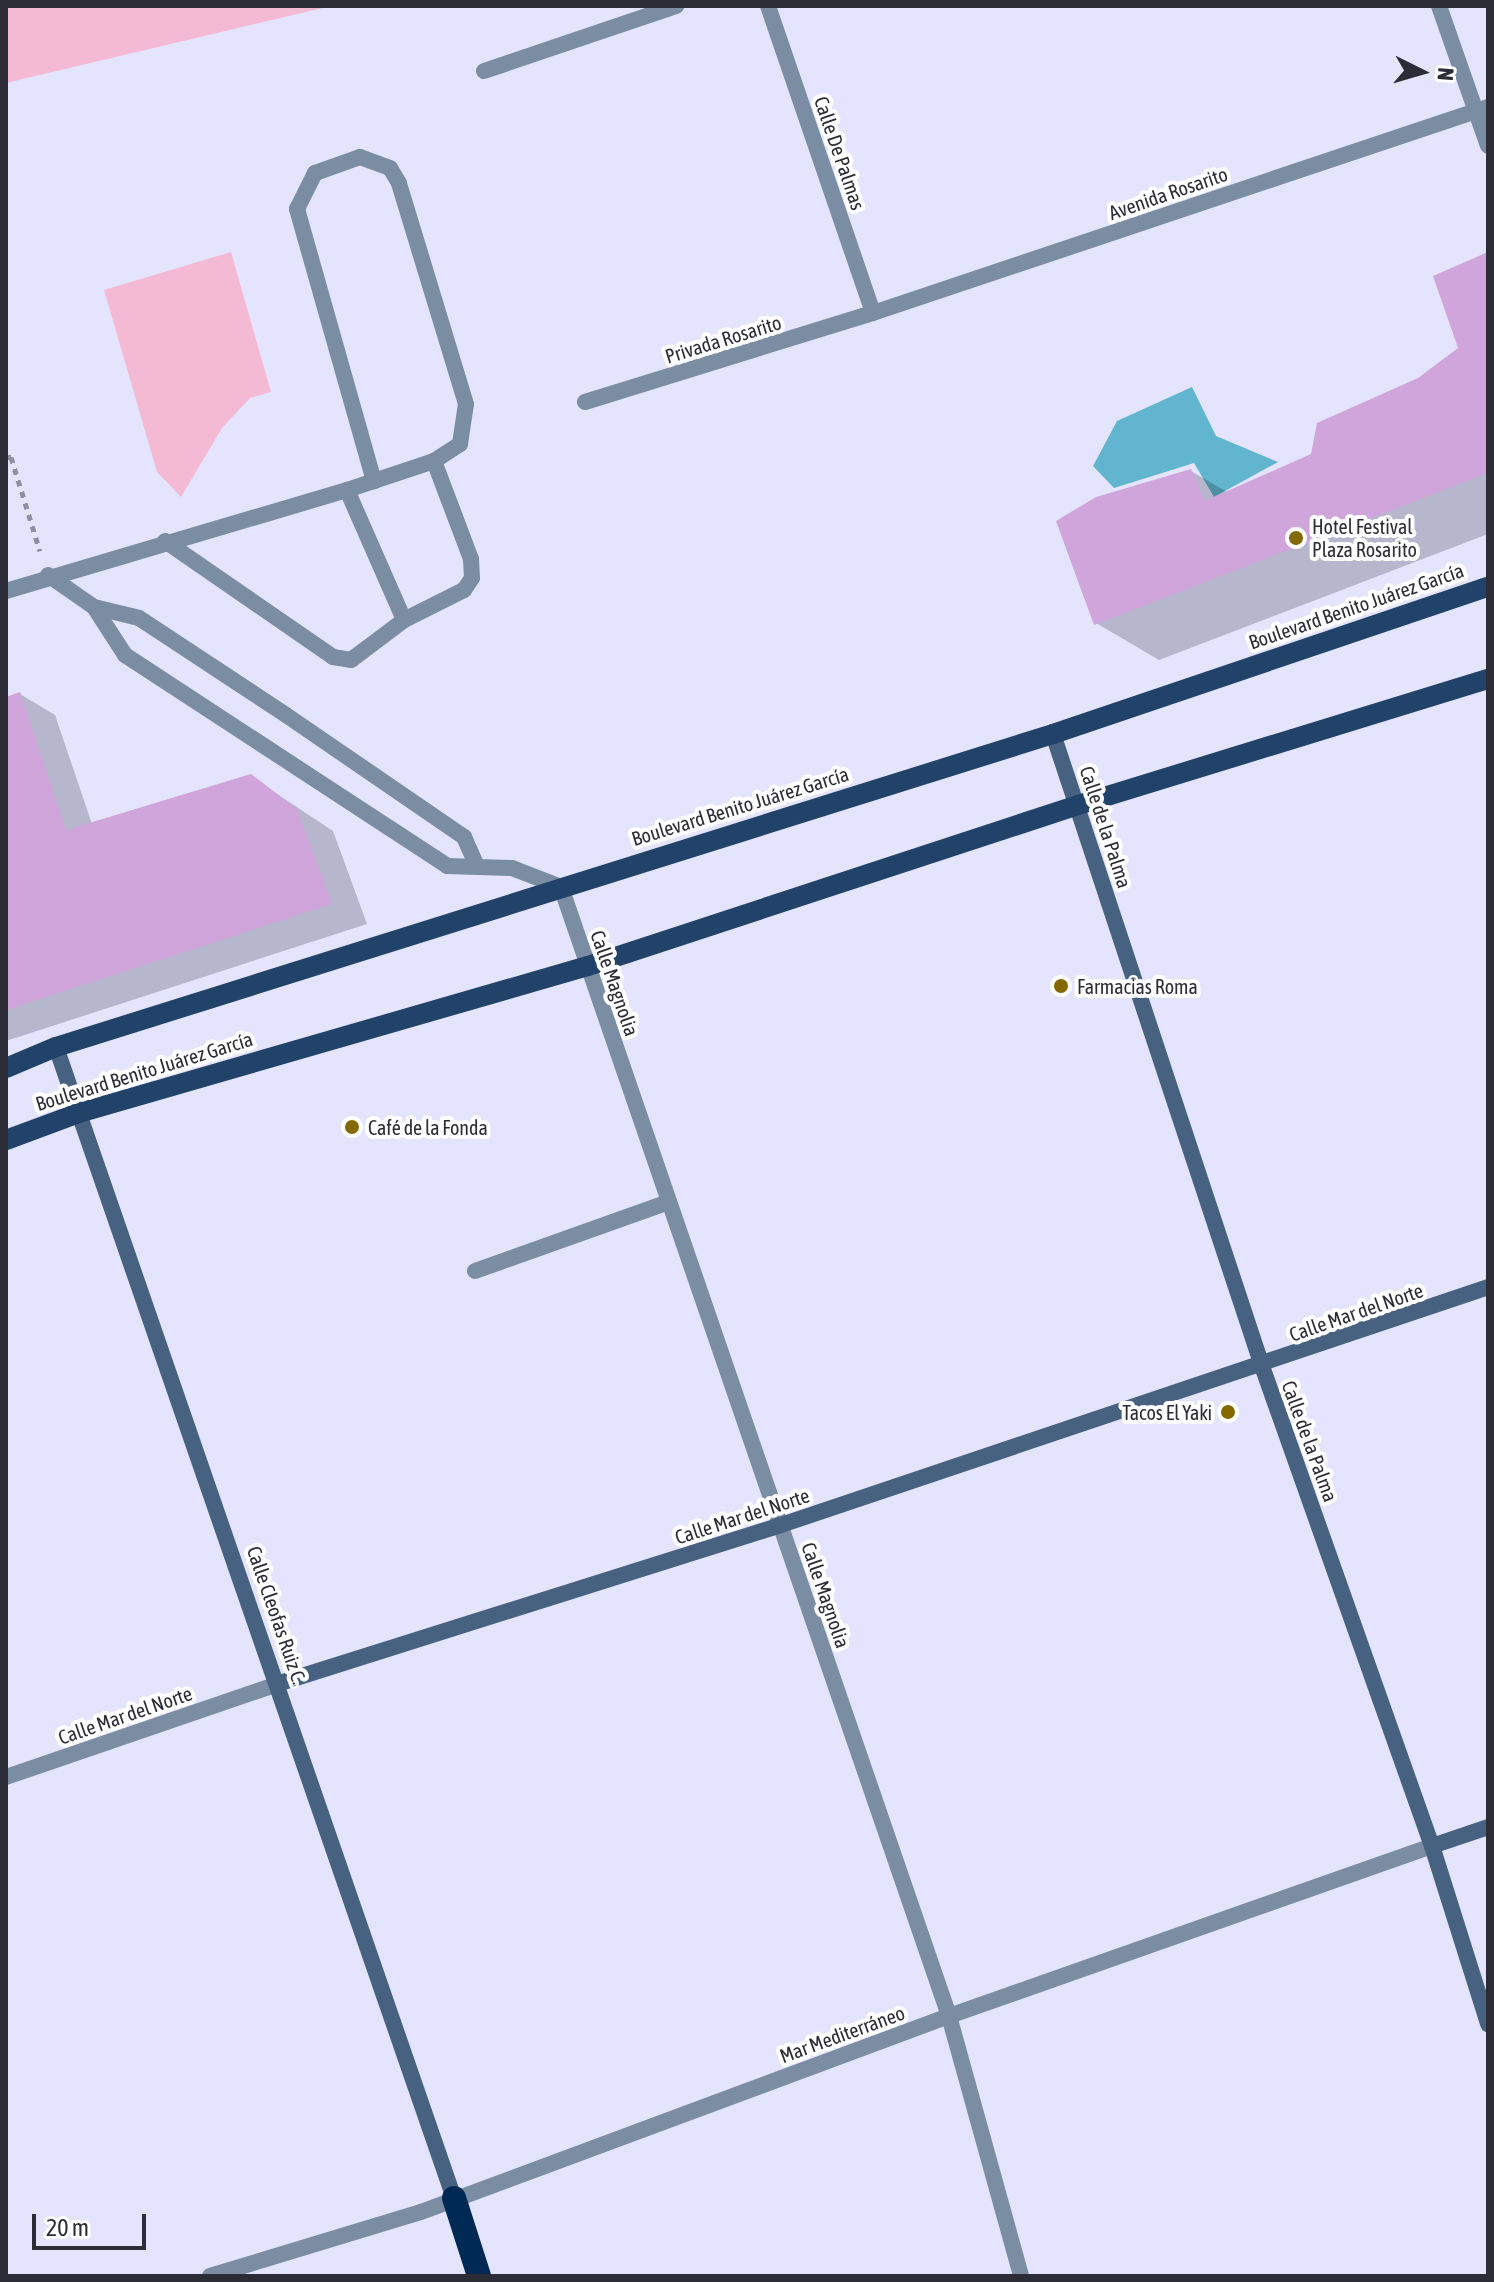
<!DOCTYPE html>
<meta charset="utf-8">
<style>
body{margin:0}
#map{position:relative;width:1494px;height:2282px;overflow:hidden;background:#e4e4ff;font-family:"Asap Condensed",sans-serif}
div>[style]{position:absolute}
.green>*{inset:0;background:#f4bad3}
.water>*{inset:0;background:#61b5ce}
.shadow>*{inset:0;background:#0003}
.building>*{inset:0;background:#d0a5dc}
.path>*{height:5px;margin-top:-2.5px;transform-origin:0;background:repeating-linear-gradient(90deg,#8f8fa2 0 6px,transparent 0 12px)}
.lane>*{height:16px;margin:-8px;padding:0 8px;transform-origin:8px;border-radius:8px;background:#7a8da3}
.street>*{height:16px;margin:-8px;padding:0 8px;transform-origin:8px;border-radius:8px;background:#7a8da3}
.secondary>*{height:16px;margin:-8px;padding:0 8px;transform-origin:8px;border-radius:8px;background:#476281}
.primary>*{height:20px;margin:-10px;padding:0 10px;transform-origin:10px;border-radius:10px;background:#224369}
.highway>*{height:24px;margin:-12px;padding:0 12px;transform-origin:12px;border-radius:12px;background:#002953}
.dots>*{width:22px;height:22px;translate:-50% -50%;box-sizing:border-box;border:4px solid #fff;border-radius:50%}
span{translate:-50% -50%;white-space:nowrap;text-align:center;line-height:1.15;-webkit-text-stroke:8px #fff;paint-order:stroke}
.street-label{font-size:20px;color:#2c2c36}
.poi-label{font-size:20px;color:#2c2c36}
.left{translate:0 -50%;text-align:left}
.right{translate:-100% -50%;text-align:right}
.frame{position:absolute;inset:0;border:8px solid #2c2c36;pointer-events:none}
.north{position:absolute;left:1382px;top:32px;width:80px;height:80px;-webkit-text-stroke:6px #fff;paint-order:stroke;rotate:95deg;font-size:22px;font-weight:700;line-height:32px;text-align:center;color:#2c2c36}
.north::after{content:'';display:block;margin:auto;width:28px;height:36px;background:#2c2c36;clip-path:polygon(50% 0,100% 100%,50% 72%,0 100%)}
.scale{position:absolute;left:32px;top:2214px;width:114px;height:36px;box-sizing:border-box;border:4px solid #2c2c36;border-top:0;padding-left:10px;font-size:24px;line-height:28px;white-space:nowrap;color:#2c2c36;-webkit-text-stroke:6px #fff;paint-order:stroke}
</style>
<div id="map">
<div class="green">
<i style="clip-path:polygon(6px 6px,331px 6px,6px 83px)"></i>
<i style="clip-path:polygon(231px 252px,271px 392px,250px 398px,222px 428px,181px 497px,157px 472px,104px 290px)"></i>
</div>
<div class="water">
<i style="clip-path:polygon(1192px 387px,1216px 436px,1278px 462px,1214px 497px,1194px 463px,1114px 488px,1093px 466px,1117px 421px)"></i>
</div>
<div class="shadow">
<i style="clip-path:polygon(1488px 254px,1488px 534px,1159px 660px,1096px 623px,1191px 471px,1229px 493px,1313px 455px,1461px 349px)"></i>
<i style="clip-path:polygon(20px 694px,55px 715px,92px 824px,250px 776px,333px 831px,367px 924px,6px 1041px,6px 700px)"></i>
</div>
<div class="building">
<i style="clip-path:polygon(1488px 252px,1488px 473px,1094px 625px,1056px 521px,1096px 497px,1191px 469px,1205px 501px,1311px 454px,1317px 423px,1418px 378px,1458px 348px,1433px 276px)"></i>
<i style="clip-path:polygon(20px 692px,66px 830px,251px 774px,297px 809px,332px 904px,6px 1010px,6px 697px)"></i>
</div>
<div class="path">
<i style="left:6px;top:457px;width:5px"></i>
<i style="left:11px;top:457px;width:98px;rotate:72.9deg"></i>
</div>
<div class="lane">
<i style="left:347px;top:490px;width:142px;rotate:66.3deg"></i>
<i style="left:165px;top:541px;width:204px;rotate:34.6deg"></i>
<i style="left:333px;top:657px;width:18px;rotate:9deg"></i>
<i style="left:351px;top:660px;width:66px;rotate:-37deg"></i>
<i style="left:404px;top:620px;width:67px;rotate:-26.6deg"></i>
<i style="left:464px;top:590px;width:14px;rotate:-56deg"></i>
<i style="left:472px;top:578px;width:19px;rotate:-93deg"></i>
<i style="left:471px;top:559px;width:105px;rotate:-110.7deg"></i>
<i style="left:48px;top:575px;width:56px;rotate:34.8deg"></i>
<i style="left:94px;top:607px;width:57px;rotate:57.1deg"></i>
<i style="left:125px;top:655px;width:385px;rotate:33.2deg"></i>
<i style="left:447px;top:866px;width:65px;rotate:1.8deg"></i>
<i style="left:512px;top:868px;width:53px;rotate:21.2deg"></i>
<i style="left:6px;top:591px;width:356px;rotate:-16.5deg"></i>
<i style="left:347px;top:490px;width:92px;rotate:-18.4deg"></i>
<i style="left:434px;top:461px;width:31px;rotate:-33deg"></i>
<i style="left:460px;top:444px;width:40px;rotate:-81.5deg"></i>
<i style="left:466px;top:404px;width:231px;rotate:-106.9deg"></i>
<i style="left:399px;top:183px;width:17px;rotate:-121deg"></i>
<i style="left:390px;top:168px;width:32px;rotate:-160deg"></i>
<i style="left:360px;top:157px;width:48px;rotate:160.4deg"></i>
<i style="left:315px;top:173px;width:40px;rotate:116.6deg"></i>
<i style="left:297px;top:209px;width:283px;rotate:74.2deg"></i>
<i style="left:94px;top:607px;width:46px;rotate:13.7deg"></i>
<i style="left:139px;top:618px;width:176px;rotate:33.4deg"></i>
<i style="left:286px;top:715px;width:216px;rotate:34.4deg"></i>
<i style="left:464px;top:837px;width:30px;rotate:66deg"></i>
</div>
<div class="street">
<i style="left:768px;top:6px;width:324px;rotate:71.1deg"></i>
<i style="left:1439px;top:6px;width:148px;rotate:70.7deg"></i>
<i style="left:484px;top:71px;width:203px;rotate:-18.7deg"></i>
<i style="left:585px;top:402px;width:301px;rotate:-17.2deg"></i>
<i style="left:873px;top:313px;width:649px;rotate:-18.52deg"></i>
<i style="left:561px;top:887px;width:1194px;rotate:71.03deg"></i>
<i style="left:949px;top:2016px;width:270px;rotate:74.5deg"></i>
<i style="left:475px;top:1271px;width:206px;rotate:-19.6deg"></i>
<i style="left:6px;top:1777px;width:290px;rotate:-18.9deg"></i>
<i style="left:210px;top:2276px;width:220px;rotate:-16.9deg"></i>
<i style="left:421px;top:2212px;width:563px;rotate:-20.37deg"></i>
<i style="left:949px;top:2016px;width:512px;rotate:-19.39deg"></i>
</div>
<div class="secondary">
<i style="left:1053px;top:734px;width:666px;rotate:71.7deg"></i>
<i style="left:1262px;top:1366px;width:509px;rotate:70.5deg"></i>
<i style="left:1432px;top:1846px;width:187px;rotate:72.5deg"></i>
<i style="left:56px;top:1047px;width:1218px;rotate:70.93deg"></i>
<i style="left:280px;top:1683px;width:525px;rotate:-17.5deg"></i>
<i style="left:781px;top:1525px;width:746px;rotate:-18.6deg"></i>
<i style="left:1432px;top:1846px;width:59px;rotate:-18.7deg"></i>
</div>
<div class="primary">
<i style="left:6px;top:1068px;width:54px;rotate:-22.8deg"></i>
<i style="left:56px;top:1047px;width:1045px;rotate:-17.43deg"></i>
<i style="left:1053px;top:734px;width:459px;rotate:-18.7deg"></i>
<i style="left:6px;top:1140px;width:78px;rotate:-20.3deg"></i>
<i style="left:79px;top:1113px;width:530px;rotate:-16.11deg"></i>
<i style="left:588px;top:966px;width:516px;rotate:-18.19deg"></i>
<i style="left:1078px;top:805px;width:429px;rotate:-17.1deg"></i>
</div>
<div class="highway">
<i style="left:454px;top:2198px;width:82px;rotate:72.2deg"></i>
</div>
<div class="dots">
<i style="left:1296px;top:538px;background:#846902"></i>
<i style="left:1061px;top:986px;background:#846902"></i>
<i style="left:352px;top:1127px;background:#846902"></i>
<i style="left:1228px;top:1412px;background:#846902"></i>
</div>
<div class="street-label">
<span style="left:840px;top:153px;rotate:71deg">Calle De Palmas</span>
<span style="left:1168px;top:193px;rotate:-19deg">Avenida Rosarito</span>
<span style="left:723px;top:339px;rotate:-17deg">Privada Rosarito</span>
<span style="left:1356px;top:606px;rotate:-19deg">Boulevard Benito Juárez García</span>
<span style="left:740px;top:806px;rotate:-17deg">Boulevard Benito Juárez García</span>
<span style="left:1106px;top:827px;rotate:72deg">Calle de la Palma</span>
<span style="left:615px;top:983px;rotate:71deg">Calle Magnolia</span>
<span style="left:144px;top:1071px;rotate:-17deg">Boulevard Benito Juárez García</span>
<span style="left:1356px;top:1312px;rotate:-19deg">Calle Mar del Norte</span>
<span style="left:1310px;top:1441px;rotate:70deg">Calle de la Palma</span>
<span style="left:742px;top:1516px;rotate:-18deg">Calle Mar del Norte</span>
<span style="left:826px;top:1595px;rotate:71deg">Calle Magnolia</span>
<span style="left:277px;top:1615px;rotate:71deg">Calle Cleofas Ruiz C.</span>
<span style="left:125px;top:1715px;rotate:-19deg">Calle Mar del Norte</span>
<span style="left:842px;top:2034px;rotate:-20deg">Mar Mediterráneo</span>
</div>
<div class="poi-label">
<span class="left" style="left:1312px;top:538px">Hotel Festival<br>Plaza Rosarito</span>
<span class="left" style="left:1077px;top:986px">Farmacias Roma</span>
<span class="left" style="left:368px;top:1127px">Café de la Fonda</span>
<span class="right" style="left:1212px;top:1412px">Tacos El Yaki</span>
</div>
<div class="frame"></div>
<div class="north">N</div>
<div class="scale">20 m</div>
</div>
